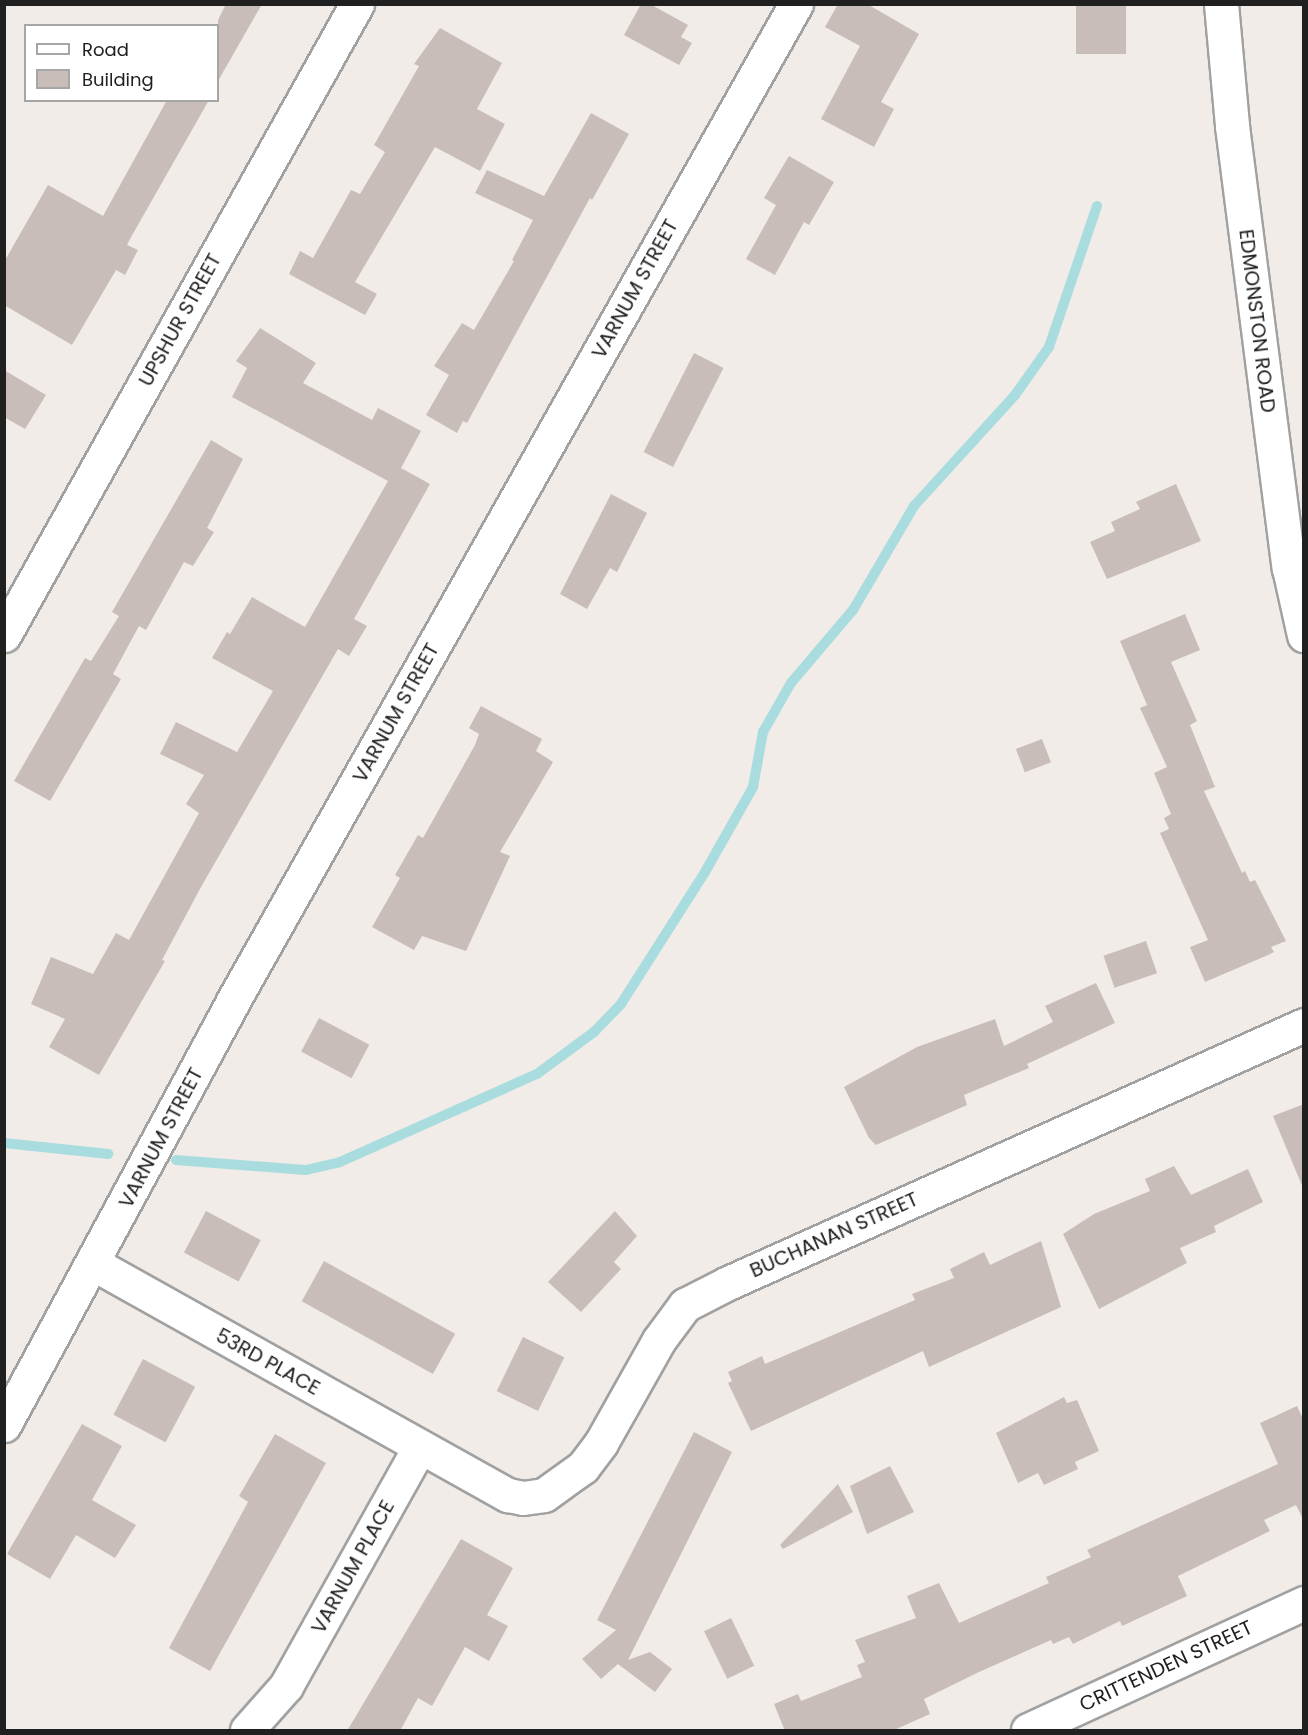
<!DOCTYPE html>
<style>
body{margin:0}
#map{position:relative;width:1308px;height:1735px;overflow:hidden;background:#f1ece7;font-family:Poppins,sans-serif}
div>[style]{position:absolute}
.stream>*{height:10px;margin:-5px;padding:0 5px;transform-origin:5px;border-radius:5px;background:#a8dcde}
.building>*{inset:0;background:#c9bdba;transform-origin:0 0}
.roads{filter:drop-shadow(2px 0 #a1a1a1) drop-shadow(-2px 0 #a1a1a1) drop-shadow(0 2px #a1a1a1) drop-shadow(0 -2px #a1a1a1)}
.minor>*{height:33px;margin:-16.5px;padding:0 16.5px;transform-origin:16.5px;border-radius:16.5px;background:#fff}
span{translate:-50% -50%;white-space:nowrap;text-align:center;line-height:1.15;-webkit-text-stroke:5px #fff;paint-order:stroke}
.street-label{font-size:20px;color:#202020}
.frame{position:absolute;inset:0;border:6px solid #202020;pointer-events:none}
.legend{position:absolute;left:24px;top:24px;width:195px;height:78px;box-sizing:border-box;background:#fff;border:2px solid #a6a6a6;margin:0;padding:8px 10px;list-style:none;font-size:18px;color:#202020}
.legend li{display:flex;align-items:center;gap:12px;height:30px}
.legend b{width:30px;border:2px solid #a6a6a6}
</style>
<div id="map">
<div class="stream">
<i style="left:4px;top:1143px;width:105px;rotate:6deg"></i>
<i style="left:176px;top:1160px;width:130px;rotate:4.4deg"></i>
<i style="left:306px;top:1170px;width:35px;rotate:-13deg"></i>
<i style="left:340px;top:1162px;width:216px;rotate:-24.1deg"></i>
<i style="left:537px;top:1074px;width:71px;rotate:-36.4deg"></i>
<i style="left:594px;top:1032px;width:39px;rotate:-46deg"></i>
<i style="left:621px;top:1004px;width:156px;rotate:-57.5deg"></i>
<i style="left:705px;top:872px;width:98px;rotate:-60.5deg"></i>
<i style="left:753px;top:787px;width:56px;rotate:-79.7deg"></i>
<i style="left:763px;top:732px;width:56px;rotate:-60.3deg"></i>
<i style="left:791px;top:683px;width:96px;rotate:-49.7deg"></i>
<i style="left:853px;top:610px;width:121px;rotate:-59.6deg"></i>
<i style="left:914px;top:506px;width:150px;rotate:-47.7deg"></i>
<i style="left:1015px;top:395px;width:59px;rotate:-54.7deg"></i>
<i style="left:1049px;top:347px;width:149px;rotate:-71.2deg"></i>
</div>
<div class="building">
<i style="clip-path:polygon(226px 4px,262px 4px,218px 81px,218px 20px)"></i>
<i style="clip-path:polygon(641px 4px,650px 4px,688px 25px,681px 37px,692px 43px,679px 65px,624px 35px)"></i>
<i style="clip-path:polygon(838px 4px,867px 4px,919px 34px,881px 102px,894px 109px,874px 147px,821px 119px,860px 46px,825px 27px)"></i>
<i style="left:1076px;top:4px;width:50px;height:50px"></i>
<i style="clip-path:polygon(440px 28px,502px 63px,477px 109px,505px 124px,480px 171px,435px 147px,355px 282px,377px 294px,365px 315px,289px 274px,300px 251px,313px 258px,351px 190px,360px 194px,385px 152px,374px 145px,419px 66px,414px 64px)"></i>
<i style="clip-path:polygon(167px 100px,209px 100px,130px 239px,127px 245px,138px 250px,125px 275px,116px 270px,72px 345px,4px 305px,4px 262px,48px 185px,103px 216px)"></i>
<i style="clip-path:polygon(591px 113px,629px 134px,592px 200px,590px 198px,467px 423px,463px 421px,457px 433px,426px 415px,449px 375px,434px 366px,462px 323px,474px 330px,514px 261px,512px 260px,533px 220px,475px 193px,487px 170px,544px 196px)"></i>
<i style="clip-path:polygon(789px 156px,834px 182px,809px 225px,804px 222px,775px 275px,746px 259px,776px 205px,764px 198px)"></i>
<i style="clip-path:polygon(260px 328px,316px 363px,303px 383px,372px 420px,378px 408px,421px 431px,401px 468px,430px 484px,354px 619px,367px 626px,349px 656px,338px 649px,201px 887px,162px 960px,165px 961px,99px 1075px,49px 1047px,65px 1019px,31px 1004px,51px 957px,93px 974px,116px 933px,129px 940px,199px 813px,186px 804px,204px 775px,160px 754px,176px 722px,237px 752px,273px 691px,212px 658px,227px 632px,230px 634px,252px 597px,305px 627px,388px 481px,232px 397px,247px 368px,236px 361px)"></i>
<i style="left:694px;top:353px;width:33px;height:111px;rotate:27deg"></i>
<i style="clip-path:polygon(4px 370px,46px 395px,25px 429px,4px 417px)"></i>
<i style="clip-path:polygon(211px 440px,243px 459px,207px 528px,214px 532px,193px 566px,184px 562px,146px 630px,139px 626px,113px 674px,121px 679px,50px 801px,14px 781px,85px 658px,91px 661px,119px 616px,112px 612px)"></i>
<i style="clip-path:polygon(1176px 484px,1201px 541px,1107px 579px,1090px 542px,1115px 531px,1111px 522px,1140px 509px,1136px 502px)"></i>
<i style="clip-path:polygon(611px 494px,647px 513px,617px 572px,610px 568px,587px 609px,560px 594px)"></i>
<i style="clip-path:polygon(1185px 614px,1200px 650px,1171px 662px,1197px 721px,1190px 725px,1215px 787px,1204px 791px,1242px 873px,1245px 871px,1250px 882px,1255px 880px,1286px 941px,1271px 947px,1274px 952px,1268px 955px,1205px 982px,1190px 947px,1208px 940px,1160px 833px,1169px 829px,1164px 818px,1171px 814px,1154px 773px,1167px 767px,1140px 708px,1147px 705px,1120px 641px)"></i>
<i style="clip-path:polygon(481px 706px,542px 739px,536px 751px,553px 762px,500px 852px,510px 856px,466px 951px,422px 936px,414px 950px,372px 927px,400px 878px,395px 875px,418px 835px,423px 838px,475px 745px,479px 734px,469px 728px)"></i>
<i style="left:1042px;top:739px;width:25px;height:28px;rotate:69deg"></i>
<i style="left:1146px;top:941px;width:34px;height:45px;rotate:71deg"></i>
<i style="clip-path:polygon(1096px 983px,1115px 1023px,1027px 1064px,1029px 1068px,964px 1095px,967px 1105px,876px 1145px,869px 1138px,844px 1087px,917px 1047px,995px 1019px,1004px 1046px,1053px 1022px,1045px 1006px)"></i>
<i style="left:319px;top:1018px;width:57px;height:38px;rotate:28deg"></i>
<i style="clip-path:polygon(1304px 1104px,1304px 1188px,1303px 1188px,1273px 1116px)"></i>
<i style="clip-path:polygon(1174px 1166px,1191px 1195px,1248px 1169px,1263px 1202px,1214px 1226px,1216px 1232px,1180px 1248px,1187px 1263px,1099px 1309px,1063px 1234px,1094px 1214px,1150px 1191px,1145px 1179px)"></i>
<i style="left:206px;top:1211px;width:62px;height:47px;rotate:28deg"></i>
<i style="clip-path:polygon(615px 1211px,637px 1236px,614px 1262px,621px 1269px,581px 1312px,548px 1282px)"></i>
<i style="clip-path:polygon(1041px 1241px,1061px 1307px,929px 1367px,923px 1351px,751px 1431px,728px 1383px,732px 1381px,728px 1372px,762px 1356px,765px 1364px,915px 1300px,912px 1294px,954px 1278px,950px 1269px,984px 1252px,990px 1265px)"></i>
<i style="left:324px;top:1261px;width:150px;height:46px;rotate:29deg"></i>
<i style="left:523px;top:1337px;width:46px;height:60px;rotate:26deg"></i>
<i style="left:143px;top:1359px;width:59px;height:63px;rotate:28deg"></i>
<i style="clip-path:polygon(1064px 1397px,1067px 1403px,1077px 1400px,1099px 1451px,1075px 1462px,1078px 1469px,1044px 1485px,1038px 1473px,1018px 1483px,996px 1433px)"></i>
<i style="clip-path:polygon(1297px 1406px,1304px 1421px,1304px 1521px,1296px 1505px,1264px 1520px,1270px 1531px,1178px 1576px,1187px 1596px,1122px 1626px,1120px 1621px,1073px 1644px,1069px 1637px,1053px 1644px,1051px 1640px,979px 1672px,924px 1699px,930px 1714px,892px 1731px,785px 1731px,774px 1704px,798px 1694px,801px 1701px,862px 1677px,857px 1665px,865px 1662px,855px 1640px,916px 1618px,907px 1596px,939px 1583px,959px 1623px,1049px 1583px,1046px 1577px,1091px 1557px,1087px 1550px,1278px 1464px,1260px 1423px)"></i>
<i style="clip-path:polygon(82px 1424px,122px 1446px,92px 1500px,136px 1525px,115px 1558px,76px 1535px,50px 1579px,7px 1554px)"></i>
<i style="clip-path:polygon(694px 1432px,732px 1452px,628px 1660px,650px 1652px,672px 1669px,655px 1692px,618px 1664px,601px 1679px,582px 1659px,616px 1630px,597px 1620px)"></i>
<i style="clip-path:polygon(275px 1434px,326px 1463px,210px 1671px,169px 1648px,248px 1502px,239px 1496px)"></i>
<i style="clip-path:polygon(890px 1466px,914px 1512px,867px 1534px,850px 1486px)"></i>
<i style="clip-path:polygon(838px 1484px,853px 1512px,783px 1549px,780px 1545px)"></i>
<i style="clip-path:polygon(461px 1539px,513px 1568px,487px 1615px,508px 1626px,489px 1661px,465px 1647px,432px 1706px,418px 1698px,400px 1731px,347px 1731px)"></i>
<i style="left:731px;top:1618px;width:53px;height:30px;rotate:64deg"></i>
</div>
<div class="roads">
<div class="minor">
<i style="left:1221px;top:4px;width:122px;rotate:84.8deg"></i>
<i style="left:1232px;top:126px;width:446px;rotate:82.7deg"></i>
<i style="left:1289px;top:568px;width:69px;rotate:77.4deg"></i>
<i style="left:4px;top:635px;width:723px;rotate:-60.78deg"></i>
<i style="left:94px;top:1264px;width:474px;rotate:29.2deg"></i>
<i style="left:508px;top:1495px;width:15px;rotate:11deg"></i>
<i style="left:523px;top:1498px;width:21px;rotate:-8deg"></i>
<i style="left:544px;top:1495px;width:48px;rotate:-35.7deg"></i>
<i style="left:583px;top:1467px;width:30px;rotate:-53deg"></i>
<i style="left:601px;top:1443px;width:118px;rotate:-60.6deg"></i>
<i style="left:659px;top:1340px;width:44px;rotate:-53.4deg"></i>
<i style="left:685px;top:1305px;width:48px;rotate:-27.1deg"></i>
<i style="left:728px;top:1283px;width:631px;rotate:-24.13deg"></i>
<i style="left:4px;top:1425px;width:482px;rotate:-61.6deg"></i>
<i style="left:233px;top:1001px;width:1145px;rotate:-60.55deg"></i>
<i style="left:247px;top:1730px;width:59px;rotate:-48.4deg"></i>
<i style="left:286px;top:1686px;width:273px;rotate:-60.8deg"></i>
<i style="left:1028px;top:1730px;width:304px;rotate:-24.7deg"></i>
</div>
</div>
<div class="street-label">
<span style="left:635px;top:289px;rotate:-61deg">VARNUM STREET</span>
<span style="left:180px;top:320px;rotate:-61deg">UPSHUR STREET</span>
<span style="left:1257px;top:321px;rotate:83deg">EDMONSTON ROAD</span>
<span style="left:396px;top:713px;rotate:-61deg">VARNUM STREET</span>
<span style="left:161px;top:1138px;rotate:-62deg">VARNUM STREET</span>
<span style="left:834px;top:1235px;rotate:-24deg">BUCHANAN STREET</span>
<span style="left:268px;top:1362px;rotate:29deg">53RD PLACE</span>
<span style="left:353px;top:1567px;rotate:-61deg">VARNUM PLACE</span>
<span style="left:1166px;top:1666px;rotate:-25deg">CRITTENDEN STREET</span>
</div>
<div class="frame"></div>
<ul class="legend">
<li><b style="height:8px;background:#fff"></b>Road</li>
<li><b style="height:16px;background:#c9bdba"></b>Building</li>
</ul>
</div>
